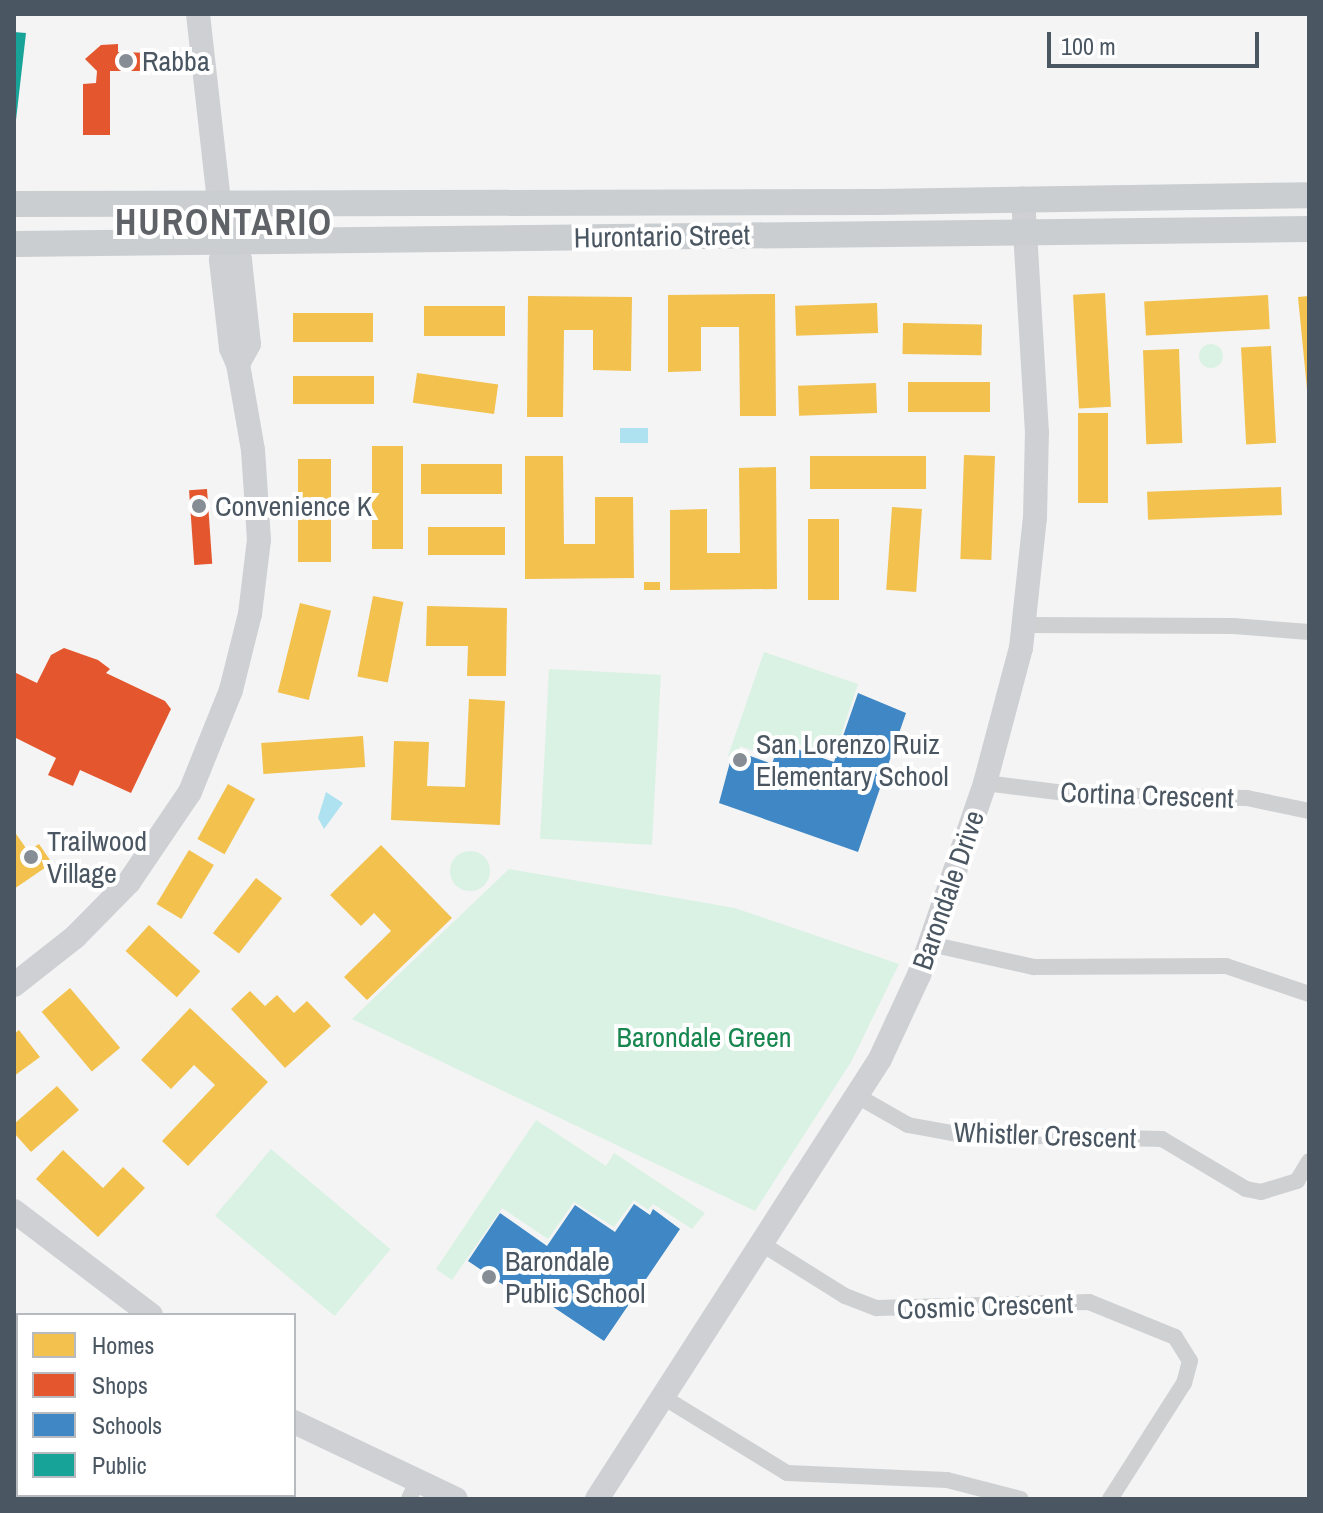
<!DOCTYPE html>
<style>
body{margin:0}
#map{position:relative;width:1323px;height:1513px;overflow:hidden;background:#f4f4f4;font-family:"Archivo Narrow",sans-serif}
div>[style]{position:absolute}
.green>*{inset:0;background:#d9f2e3;transform-origin:0 0}
.round{border-radius:50%}
.water>*{inset:0;background:#aee2f0;transform-origin:0 0}
.homes>*{inset:0;background:#f2c14e;transform-origin:0 0}
.shops>*{inset:0;background:#e4572e;transform-origin:0 0}
.schools>*{inset:0;background:#3f88c5}
.public>*{inset:0;background:#17a398}
.street>*{height:16px;margin:-8px;padding:0 8px;transform-origin:8px;border-radius:8px;background:#ced0d2}
.secondary>*{height:24px;margin:-12px;padding:0 12px;transform-origin:12px;border-radius:12px;background:#ced0d4}
.primary>*{height:26px;margin:-13px;padding:0 13px;transform-origin:13px;border-radius:13px;background:#caced1}
.dots>*{width:22px;height:22px;translate:-50% -50%;box-sizing:border-box;border:4px solid #fff;border-radius:50%}
span{translate:-50% -50%;white-space:nowrap;text-align:center;line-height:1.15;-webkit-text-stroke:8px #fff;paint-order:stroke}
.poi-label{font-size:28px;color:#4a5661}
.left{translate:0 -50%;text-align:left}
.street-label{font-size:28px;color:#4a5661}
.park-label{font-size:28px;color:#17864f}
.district-label{font-size:36px;color:#5f6368;font-weight:700;letter-spacing:2px}
.frame{position:absolute;inset:0;border:16px solid #4a5661;pointer-events:none}
.legend{position:absolute;left:16px;top:1313px;width:280px;height:184px;box-sizing:border-box;background:#fff;border:2px solid #b7bbc0;margin:0;padding:10px 14px;list-style:none;font-size:24px;color:#4a5661}
.legend li{display:flex;align-items:center;gap:16px;height:40px}
.legend b{width:40px;border:2px solid #b7bbc0}
.scale{position:absolute;left:1047px;top:32px;width:212px;height:36px;box-sizing:border-box;border:4px solid #4a5661;border-top:0;padding-left:10px;font-size:24px;line-height:28px;white-space:nowrap;color:#4a5661;-webkit-text-stroke:6px #fff;paint-order:stroke}
</style>
<div id="map">
<div class="green">
<i class="round" style="left:1199px;top:344px;width:24px;height:24px"></i>
<i style="clip-path:polygon(764px 652px,858px 684px,834px 756px,778px 737px,770px 757px,740px 746px,736px 759px,728px 756px)"></i>
<i style="left:549px;top:669px;width:112px;height:170px;rotate:3deg"></i>
<i class="round" style="left:450px;top:851px;width:40px;height:40px"></i>
<i style="clip-path:polygon(509px 869px,735px 908px,899px 964px,851px 1062px,755px 1211px,352px 1019px)"></i>
<i style="clip-path:polygon(536px 1120px,606px 1166px,614px 1153px,705px 1213px,692px 1229px,653px 1204px,648px 1210px,634px 1200px,614px 1227px,574px 1202px,548px 1239px,502px 1208px,452px 1280px,436px 1269px)"></i>
<i style="left:271px;top:1149px;width:156px;height:87px;rotate:40deg"></i>
</div>
<div class="water">
<i style="left:620px;top:428px;width:28px;height:15px"></i>
<i style="clip-path:polygon(326px 792px,343px 803px,324px 829px,318px 818px)"></i>
</div>
<div class="homes">
<i style="left:1105px;top:293px;width:114px;height:32px;rotate:87deg"></i>
<i style="clip-path:polygon(775px 294px,776px 416px,740px 416px,739px 327px,701px 327px,701px 371px,668px 372px,668px 295px)"></i>
<i style="left:1268px;top:295px;width:34px;height:124px;rotate:87deg"></i>
<i style="clip-path:polygon(528px 296px,632px 297px,631px 371px,593px 370px,593px 330px,564px 330px,563px 417px,527px 417px)"></i>
<i style="clip-path:polygon(1309px 296px,1309px 389px,1307px 389px,1298px 297px)"></i>
<i style="left:877px;top:303px;width:30px;height:82px;rotate:88deg"></i>
<i style="left:505px;top:306px;width:30px;height:81px;rotate:90deg"></i>
<i style="left:293px;top:313px;width:80px;height:29px"></i>
<i style="left:903px;top:323px;width:79px;height:31px;rotate:1deg"></i>
<i style="left:1271px;top:346px;width:97px;height:30px;rotate:87deg"></i>
<i style="left:1179px;top:349px;width:94px;height:36px;rotate:88deg"></i>
<i style="left:417px;top:373px;width:82px;height:30px;rotate:8deg"></i>
<i style="left:293px;top:376px;width:81px;height:28px"></i>
<i style="left:990px;top:382px;width:30px;height:82px;rotate:90deg"></i>
<i style="left:876px;top:383px;width:30px;height:78px;rotate:88deg"></i>
<i style="left:1078px;top:413px;width:30px;height:90px"></i>
<i style="left:372px;top:446px;width:31px;height:103px"></i>
<i style="left:964px;top:455px;width:31px;height:104px;rotate:2deg"></i>
<i style="clip-path:polygon(525px 456px,563px 456px,564px 544px,595px 544px,595px 497px,633px 497px,634px 578px,525px 579px)"></i>
<i style="left:810px;top:456px;width:116px;height:33px"></i>
<i style="left:298px;top:459px;width:33px;height:103px"></i>
<i style="left:421px;top:464px;width:81px;height:30px"></i>
<i style="clip-path:polygon(776px 467px,777px 589px,670px 590px,670px 510px,707px 509px,707px 553px,740px 553px,739px 468px)"></i>
<i style="left:1281px;top:487px;width:28px;height:134px;rotate:88deg"></i>
<i style="left:892px;top:507px;width:30px;height:83px;rotate:4deg"></i>
<i style="left:808px;top:519px;width:31px;height:81px"></i>
<i style="left:428px;top:527px;width:77px;height:28px"></i>
<i style="left:644px;top:582px;width:16px;height:8px"></i>
<i style="left:373px;top:596px;width:31px;height:82px;rotate:11deg"></i>
<i style="left:300px;top:603px;width:32px;height:92px;rotate:14deg"></i>
<i style="clip-path:polygon(427px 606px,507px 608px,506px 676px,467px 676px,468px 646px,426px 646px)"></i>
<i style="clip-path:polygon(469px 699px,505px 701px,500px 825px,391px 820px,394px 741px,429px 742px,427px 786px,465px 787px)"></i>
<i style="left:363px;top:736px;width:31px;height:102px;rotate:86deg"></i>
<i style="left:228px;top:784px;width:31px;height:63px;rotate:29deg"></i>
<i style="clip-path:polygon(14px 831px,28px 851px,39px 844px,52px 863px,14px 889px)"></i>
<i style="clip-path:polygon(381px 845px,452px 918px,367px 1000px,344px 977px,391px 931px,374px 913px,361px 926px,330px 895px)"></i>
<i style="left:189px;top:850px;width:29px;height:63px;rotate:31deg"></i>
<i style="left:256px;top:878px;width:33px;height:70px;rotate:38deg"></i>
<i style="left:149px;top:925px;width:69px;height:35px;rotate:42deg"></i>
<i style="left:70px;top:988px;width:78px;height:37px;rotate:50deg"></i>
<i style="clip-path:polygon(250px 991px,265px 1006px,277px 995px,294px 1013px,307px 1001px,331px 1026px,285px 1068px,231px 1009px)"></i>
<i style="clip-path:polygon(190px 1008px,268px 1082px,188px 1166px,162px 1141px,215px 1085px,194px 1065px,171px 1089px,141px 1060px)"></i>
<i style="clip-path:polygon(19px 1030px,40px 1057px,14px 1076px,14px 1034px)"></i>
<i style="clip-path:polygon(57px 1086px,79px 1110px,31px 1152px,14px 1133px,14px 1124px)"></i>
<i style="clip-path:polygon(63px 1150px,103px 1188px,123px 1167px,145px 1188px,98px 1237px,36px 1179px)"></i>
</div>
<div class="shops">
<i style="clip-path:polygon(118px 44px,118px 52px,152px 53px,153px 71px,110px 71px,110px 135px,83px 135px,83px 84px,96px 83px,97px 71px,85px 59px,101px 45px)"></i>
<i style="left:207px;top:489px;width:75px;height:18px;rotate:86deg"></i>
<i style="clip-path:polygon(64px 648px,98px 660px,110px 669px,106px 673px,165px 701px,171px 709px,131px 793px,80px 770px,73px 786px,48px 775px,56px 758px,14px 737px,14px 672px,37px 683px,51px 655px)"></i>
</div>
<div class="schools">
<i style="clip-path:polygon(858px 693px,906px 713px,858px 852px,719px 803px,730px 762px,737px 765px,742px 753px,772px 764px,779px 743px,834px 762px)"></i>
<i style="clip-path:polygon(634px 1204px,650px 1215px,653px 1209px,680px 1229px,604px 1341px,525px 1288px,520px 1296px,468px 1261px,500px 1213px,547px 1246px,575px 1205px,615px 1232px)"></i>
</div>
<div class="public">
<i style="clip-path:polygon(14px 32px,26px 33px,16px 120px,14px 119px)"></i>
</div>
<div class="street">
<i style="left:1025px;top:625px;width:208px;rotate:0.3deg"></i>
<i style="left:1233px;top:626px;width:76px;rotate:4.5deg"></i>
<i style="left:985px;top:783px;width:98px;rotate:7.1deg"></i>
<i style="left:1082px;top:795px;width:165px;rotate:1deg"></i>
<i style="left:1247px;top:798px;width:63px;rotate:11.8deg"></i>
<i style="left:930px;top:944px;width:107px;rotate:12.5deg"></i>
<i style="left:1034px;top:967px;width:192px;rotate:-0.3deg"></i>
<i style="left:1226px;top:966px;width:88px;rotate:18.6deg"></i>
<i style="left:859px;top:1097px;width:56px;rotate:29.7deg"></i>
<i style="left:908px;top:1125px;width:51px;rotate:10.2deg"></i>
<i style="left:958px;top:1134px;width:204px;rotate:1.4deg"></i>
<i style="left:1162px;top:1139px;width:98px;rotate:30.8deg"></i>
<i style="left:1246px;top:1189px;width:15px;rotate:11deg"></i>
<i style="left:1261px;top:1192px;width:38px;rotate:-17deg"></i>
<i style="left:1297px;top:1181px;width:23px;rotate:-59deg"></i>
<i style="left:762px;top:1244px;width:98px;rotate:32.1deg"></i>
<i style="left:845px;top:1296px;width:34px;rotate:21deg"></i>
<i style="left:877px;top:1308px;width:212px;rotate:-1.6deg"></i>
<i style="left:1089px;top:1302px;width:93px;rotate:22.1deg"></i>
<i style="left:1175px;top:1337px;width:28px;rotate:58deg"></i>
<i style="left:1190px;top:1361px;width:23px;rotate:105deg"></i>
<i style="left:1184px;top:1383px;width:138px;rotate:122.5deg"></i>
<i style="left:663px;top:1397px;width:145px;rotate:31.5deg"></i>
<i style="left:787px;top:1473px;width:160px;rotate:2.5deg"></i>
<i style="left:947px;top:1480px;width:76px;rotate:14.4deg"></i>
<i style="left:14px;top:1456px;width:5px;rotate:-37deg"></i>
<i style="left:218px;top:1499px;width:5px;rotate:-53deg"></i>
<i style="left:409px;top:1499px;width:19px;rotate:-65deg"></i>
</div>
<div class="secondary">
<i style="left:198px;top:14px;width:188px;rotate:83.6deg"></i>
<i style="left:219px;top:201px;width:40px;rotate:75.6deg"></i>
<i style="left:229px;top:240px;width:23px;rotate:61deg"></i>
<i style="left:240px;top:260px;width:84px;rotate:83.9deg"></i>
<i style="left:249px;top:344px;width:23px;rotate:119deg"></i>
<i style="left:14px;top:985px;width:78px;rotate:-38.2deg"></i>
<i style="left:75px;top:937px;width:77px;rotate:-45.5deg"></i>
<i style="left:129px;top:882px;width:109px;rotate:-55.9deg"></i>
<i style="left:190px;top:792px;width:110px;rotate:-68.1deg"></i>
<i style="left:231px;top:690px;width:78px;rotate:-76deg"></i>
<i style="left:250px;top:614px;width:75px;rotate:-83.1deg"></i>
<i style="left:259px;top:540px;width:90px;rotate:-93.8deg"></i>
<i style="left:253px;top:450px;width:87px;rotate:-99.9deg"></i>
<i style="left:238px;top:364px;width:17px;rotate:-114deg"></i>
<i style="left:231px;top:348px;width:89px;rotate:-96.5deg"></i>
<i style="left:221px;top:260px;width:22px;rotate:-68deg"></i>
<i style="left:14px;top:1211px;width:172px;rotate:37.2deg"></i>
<i style="left:294px;top:1422px;width:179px;rotate:25.4deg"></i>
<i style="left:597px;top:1499px;width:523px;rotate:-57.25deg"></i>
<i style="left:880px;top:1059px;width:93px;rotate:-65.1deg"></i>
<i style="left:919px;top:975px;width:203px;rotate:-71deg"></i>
<i style="left:985px;top:783px;width:140px;rotate:-75.1deg"></i>
<i style="left:1021px;top:648px;width:131px;rotate:-83.9deg"></i>
<i style="left:1035px;top:518px;width:85px;rotate:-88.7deg"></i>
<i style="left:1037px;top:433px;width:235px;rotate:-93.4deg"></i>
</div>
<div class="primary">
<i style="left:14px;top:204px;width:864px;rotate:-0.13deg"></i>
<i style="left:878px;top:202px;width:431px;rotate:-0.9deg"></i>
<i style="left:14px;top:244px;width:1295px;rotate:-0.66deg"></i>
</div>
<div class="dots">
<i style="left:126px;top:61px;background:#868d94"></i>
<i style="left:199px;top:506px;background:#868d94"></i>
<i style="left:740px;top:760px;background:#868d94"></i>
<i style="left:31px;top:857px;background:#868d94"></i>
<i style="left:489px;top:1277px;background:#868d94"></i>
</div>
<div class="poi-label">
<span class="left" style="left:142px;top:61px">Rabba</span>
<span class="left" style="left:215px;top:506px">Convenience K</span>
<span class="left" style="left:756px;top:760px">San Lorenzo Ruiz<br>Elementary School</span>
<span class="left" style="left:47px;top:857px">Trailwood<br>Village</span>
<span class="left" style="left:505px;top:1277px">Barondale<br>Public School</span>
</div>
<div class="street-label">
<span style="left:662px;top:236px;rotate:-1deg">Hurontario Street</span>
<span style="left:1147px;top:795px;rotate:2deg">Cortina Crescent</span>
<span style="left:948px;top:890px;rotate:-71deg">Barondale Drive</span>
<span style="left:1045px;top:1135px;rotate:2deg">Whistler Crescent</span>
<span style="left:985px;top:1306px;rotate:-2deg">Cosmic Crescent</span>
</div>
<div class="park-label">
<span style="left:704px;top:1037px">Barondale Green</span>
</div>
<div class="district-label">
<span style="left:224px;top:223px">HURONTARIO</span>
</div>
<div class="frame"></div>
<ul class="legend">
<li><b style="height:22px;background:#f2c14e"></b>Homes</li>
<li><b style="height:22px;background:#e4572e"></b>Shops</li>
<li><b style="height:22px;background:#3f88c5"></b>Schools</li>
<li><b style="height:22px;background:#17a398"></b>Public</li>
</ul>
<div class="scale">100 m</div>
</div>
